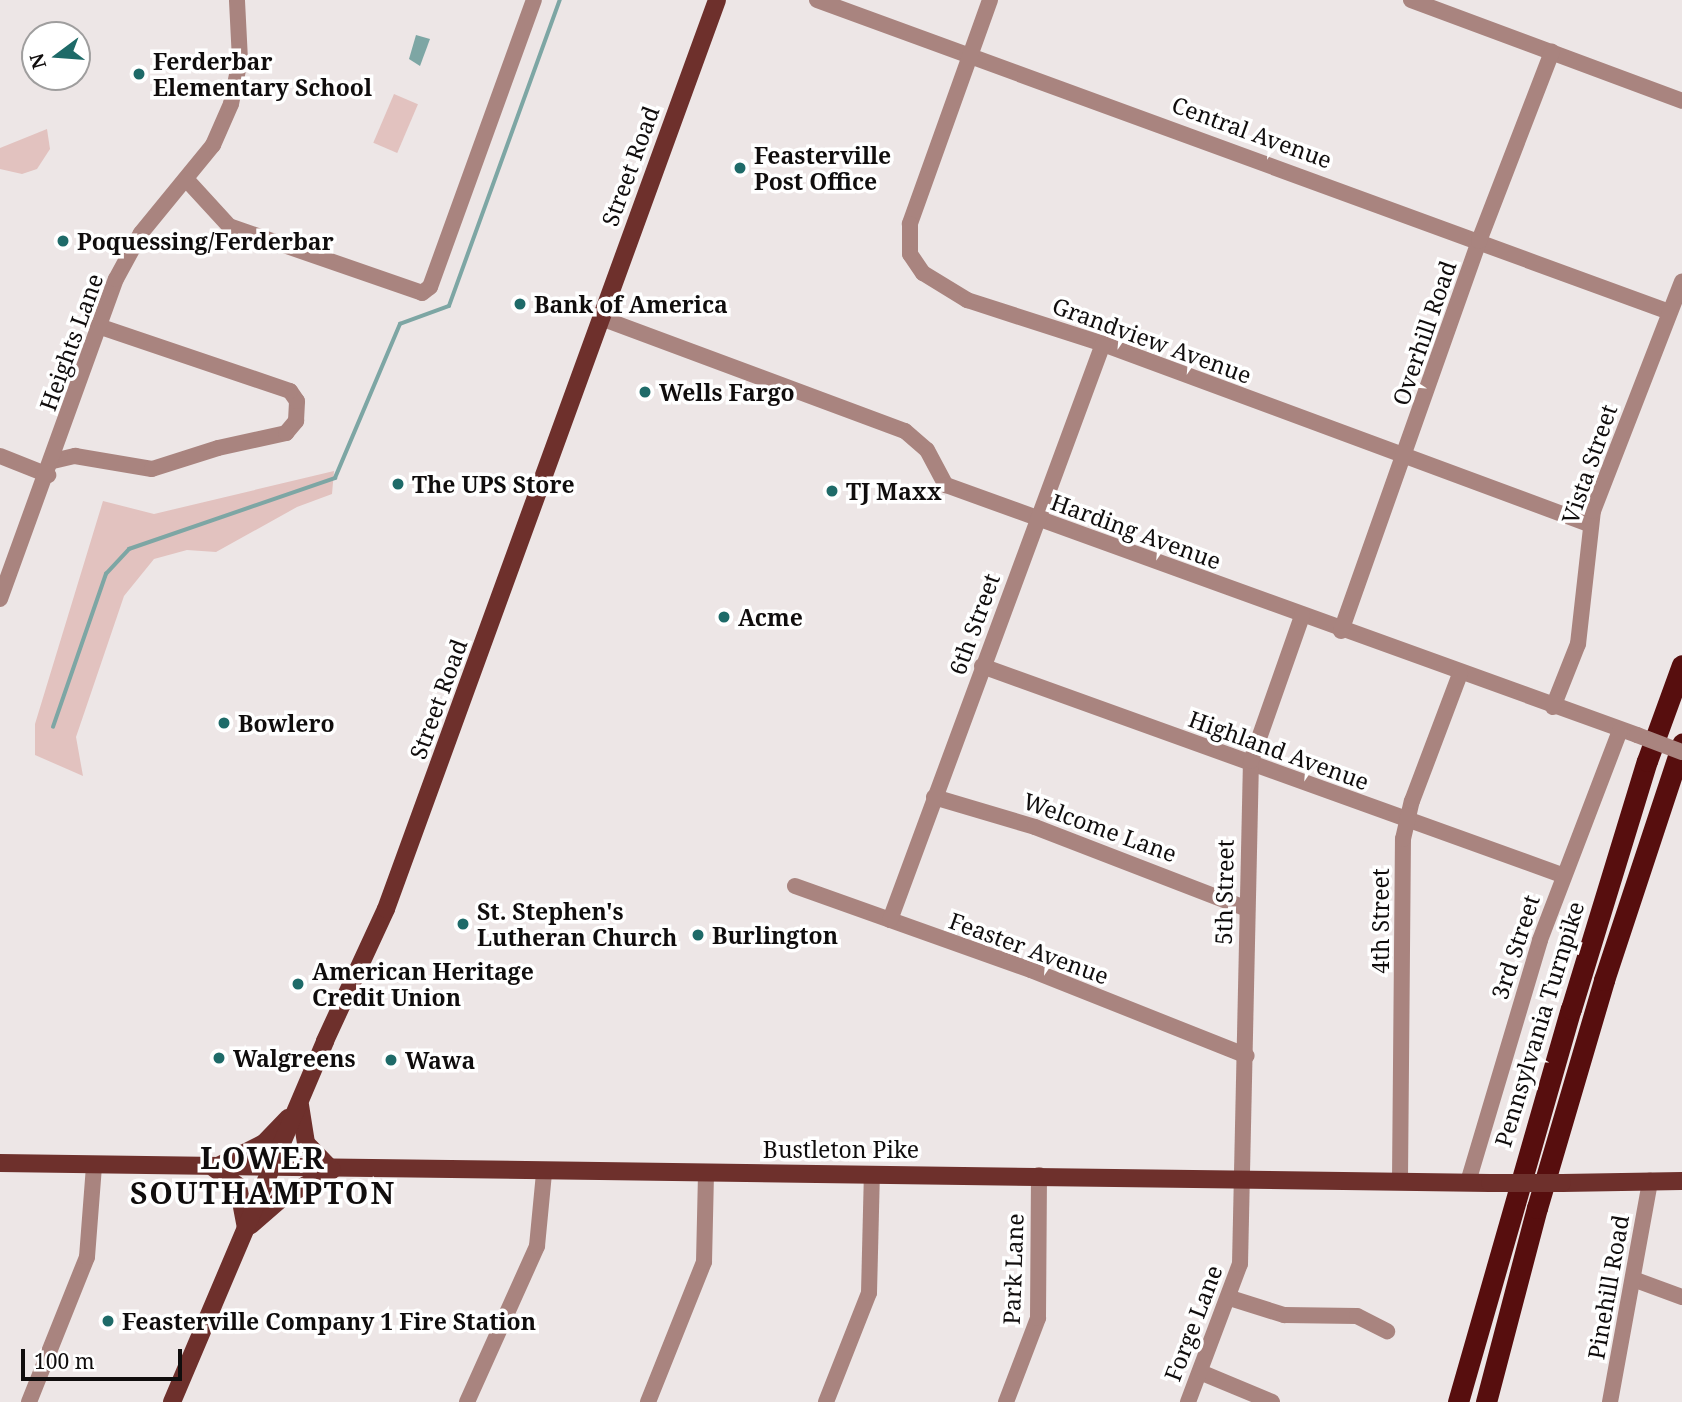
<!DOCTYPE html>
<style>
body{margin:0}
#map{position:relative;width:1682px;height:1402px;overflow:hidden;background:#ede6e6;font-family:"Noto Serif",serif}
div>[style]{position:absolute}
.green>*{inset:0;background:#e2c2bf;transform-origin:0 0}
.water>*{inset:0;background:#7da6a4}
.stream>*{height:3.5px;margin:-1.75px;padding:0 1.75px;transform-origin:1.75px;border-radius:1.75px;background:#7da6a4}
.minor>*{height:16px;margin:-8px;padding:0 8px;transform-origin:8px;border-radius:8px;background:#a9847f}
.major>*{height:18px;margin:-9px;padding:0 9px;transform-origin:9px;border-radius:9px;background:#6e302c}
.highway>*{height:21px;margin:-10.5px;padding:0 10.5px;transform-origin:10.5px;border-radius:10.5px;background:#570e0e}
.minor-bridge>*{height:16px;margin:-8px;padding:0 8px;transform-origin:8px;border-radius:8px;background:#a9847f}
.major-bridge>*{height:18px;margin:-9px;padding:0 9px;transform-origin:9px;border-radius:9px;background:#6e302c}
.dots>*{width:19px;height:19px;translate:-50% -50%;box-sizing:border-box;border:4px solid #fff;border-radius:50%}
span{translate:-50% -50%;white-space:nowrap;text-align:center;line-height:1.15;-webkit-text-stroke:7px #fff;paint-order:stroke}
.poi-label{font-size:23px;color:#100d0d;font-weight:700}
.left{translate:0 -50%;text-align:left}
.street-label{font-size:23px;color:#100d0d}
.district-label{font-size:30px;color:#100d0d;font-weight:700;letter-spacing:2px}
.north{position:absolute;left:21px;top:21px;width:70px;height:70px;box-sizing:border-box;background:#fff;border:2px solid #9f9e9e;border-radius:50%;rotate:254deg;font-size:19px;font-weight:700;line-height:28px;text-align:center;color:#100d0d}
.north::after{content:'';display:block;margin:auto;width:24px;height:32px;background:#1e6a68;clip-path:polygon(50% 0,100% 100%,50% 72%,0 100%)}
.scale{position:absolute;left:21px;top:1349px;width:161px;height:32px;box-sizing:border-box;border:4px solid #100d0d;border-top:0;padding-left:9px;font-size:21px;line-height:24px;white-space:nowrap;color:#100d0d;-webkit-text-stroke:5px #fff;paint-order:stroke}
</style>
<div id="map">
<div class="green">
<i style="left:394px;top:94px;width:26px;height:53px;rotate:23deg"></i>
<i style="clip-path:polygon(47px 129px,50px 149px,37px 169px,22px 174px,0 169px,0 148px)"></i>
<i style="clip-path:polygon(334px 471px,332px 494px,297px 507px,216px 552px,187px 550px,154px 559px,124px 596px,76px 737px,83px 776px,35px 755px,35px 724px,103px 501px,154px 514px)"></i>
</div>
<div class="water">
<i style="clip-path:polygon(416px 35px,430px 39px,420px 66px,409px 59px)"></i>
</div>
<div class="stream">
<i style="left:53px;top:727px;width:162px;rotate:-70.9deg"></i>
<i style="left:106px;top:574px;width:34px;rotate:-47deg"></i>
<i style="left:129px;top:549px;width:218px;rotate:-19deg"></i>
<i style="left:335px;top:478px;width:167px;rotate:-67.1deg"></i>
<i style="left:400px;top:324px;width:52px;rotate:-20.2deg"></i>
<i style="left:449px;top:306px;width:326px;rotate:-70.1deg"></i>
</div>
<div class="minor">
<i style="left:817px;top:0;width:907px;rotate:20.11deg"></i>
<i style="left:990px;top:0;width:238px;rotate:109.7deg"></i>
<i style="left:910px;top:224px;width:30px;rotate:90deg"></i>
<i style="left:910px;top:254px;width:23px;rotate:56deg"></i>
<i style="left:923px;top:273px;width:52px;rotate:31.5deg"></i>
<i style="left:967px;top:300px;width:143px;rotate:17.9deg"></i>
<i style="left:1103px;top:344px;width:518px;rotate:20.32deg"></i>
<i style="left:1411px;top:0;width:289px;rotate:20.4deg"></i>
<i style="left:186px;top:179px;width:64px;rotate:47.5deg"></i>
<i style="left:229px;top:226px;width:204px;rotate:19.1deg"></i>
<i style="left:422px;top:293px;width:10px;rotate:-37deg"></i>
<i style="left:430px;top:287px;width:305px;rotate:-70.1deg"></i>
<i style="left:601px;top:318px;width:324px;rotate:20.4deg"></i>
<i style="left:905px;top:431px;width:29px;rotate:41deg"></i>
<i style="left:927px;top:450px;width:40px;rotate:62deg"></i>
<i style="left:946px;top:485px;width:735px;rotate:19.89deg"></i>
<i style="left:0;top:456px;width:52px;rotate:21.6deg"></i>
<i style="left:53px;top:461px;width:23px;rotate:-13deg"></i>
<i style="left:75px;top:456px;width:78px;rotate:9.6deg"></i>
<i style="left:152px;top:469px;width:69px;rotate:-17.7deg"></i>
<i style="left:218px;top:448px;width:70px;rotate:-12.4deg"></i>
<i style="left:286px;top:433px;width:16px;rotate:-50deg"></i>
<i style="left:296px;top:421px;width:20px;rotate:-87deg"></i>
<i style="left:297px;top:401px;width:12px;rotate:-125deg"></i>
<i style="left:290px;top:391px;width:203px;rotate:-161.3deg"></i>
<i style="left:0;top:599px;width:340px;rotate:-70.1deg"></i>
<i style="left:116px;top:279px;width:52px;rotate:-61.5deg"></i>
<i style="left:141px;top:233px;width:114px;rotate:-50.7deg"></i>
<i style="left:213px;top:145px;width:45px;rotate:-66.3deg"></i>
<i style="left:231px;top:104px;width:45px;rotate:-78.4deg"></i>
<i style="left:240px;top:60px;width:60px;rotate:-92.9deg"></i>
<i style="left:1341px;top:631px;width:414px;rotate:-70.5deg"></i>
<i style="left:1479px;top:241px;width:203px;rotate:-68.9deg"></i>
<i style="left:982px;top:666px;width:617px;rotate:19.82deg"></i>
<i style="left:1553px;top:707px;width:68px;rotate:-68.4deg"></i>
<i style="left:1578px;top:644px;width:134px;rotate:-83.6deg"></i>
<i style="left:1593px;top:511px;width:246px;rotate:-68.8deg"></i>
<i style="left:934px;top:797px;width:105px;rotate:16.5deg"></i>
<i style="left:1035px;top:827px;width:227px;rotate:21.1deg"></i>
<i style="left:795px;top:886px;width:251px;rotate:19.6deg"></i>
<i style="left:1031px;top:970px;width:232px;rotate:21.7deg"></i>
<i style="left:890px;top:920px;width:614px;rotate:-69.71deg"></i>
<i style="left:1400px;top:1179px;width:340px;rotate:-89.5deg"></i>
<i style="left:1403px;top:839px;width:39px;rotate:-77deg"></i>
<i style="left:1412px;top:801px;width:136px;rotate:-69.3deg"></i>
<i style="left:1468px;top:1182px;width:252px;rotate:-73.4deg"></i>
<i style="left:1540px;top:940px;width:224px;rotate:-69.1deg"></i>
<i style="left:1633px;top:1279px;width:52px;rotate:20.2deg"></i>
<i style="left:1230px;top:1298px;width:57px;rotate:17.5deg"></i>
<i style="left:1284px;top:1315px;width:73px;rotate:0.8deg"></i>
<i style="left:1357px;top:1316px;width:34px;rotate:27deg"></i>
<i style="left:1200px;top:1372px;width:78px;rotate:22.6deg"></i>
<i style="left:29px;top:1402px;width:156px;rotate:-68.2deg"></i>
<i style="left:87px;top:1257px;width:92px;rotate:-85.6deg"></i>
<i style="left:467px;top:1402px;width:171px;rotate:-65.8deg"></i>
<i style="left:537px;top:1246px;width:73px;rotate:-84.5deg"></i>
<i style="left:648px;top:1402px;width:151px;rotate:-68.2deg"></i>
<i style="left:704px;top:1262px;width:90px;rotate:-88.7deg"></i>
<i style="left:826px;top:1402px;width:117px;rotate:-68.5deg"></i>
<i style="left:869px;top:1293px;width:119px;rotate:-88.6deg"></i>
<i style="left:1006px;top:1402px;width:90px;rotate:-69.1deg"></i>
<i style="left:1038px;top:1318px;width:143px;rotate:-89.6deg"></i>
<i style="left:1188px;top:1402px;width:147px;rotate:-69.4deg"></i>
<i style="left:1240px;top:1264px;width:503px;rotate:-88.75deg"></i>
<i style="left:1251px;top:761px;width:154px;rotate:-70.6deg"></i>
<i style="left:1610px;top:1402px;width:225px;rotate:-79.7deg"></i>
</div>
<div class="major">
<i style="left:0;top:1163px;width:1490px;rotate:0.77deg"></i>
<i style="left:220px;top:1165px;width:49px;rotate:-26.6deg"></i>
<i style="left:264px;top:1143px;width:35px;rotate:-46deg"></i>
<i style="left:214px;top:1168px;width:30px;rotate:37deg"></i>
<i style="left:238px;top:1186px;width:43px;rotate:79.2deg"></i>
<i style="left:1562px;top:1183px;width:120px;rotate:-1deg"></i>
<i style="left:251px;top:1225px;width:40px;rotate:-41deg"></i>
<i style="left:281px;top:1199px;width:59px;rotate:-29.6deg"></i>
<i style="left:332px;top:1170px;width:37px;rotate:-134deg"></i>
<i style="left:306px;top:1143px;width:38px;rotate:-99deg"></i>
<i style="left:172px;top:1402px;width:392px;rotate:-67deg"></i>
<i style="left:325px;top:1041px;width:145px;rotate:-65.2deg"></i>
<i style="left:386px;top:909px;width:967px;rotate:-69.99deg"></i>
</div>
<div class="highway">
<i style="left:1458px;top:1402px;width:409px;rotate:-74deg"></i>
<i style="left:1571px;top:1009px;width:259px;rotate:-73deg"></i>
<i style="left:1647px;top:761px;width:102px;rotate:-70deg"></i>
<i style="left:1486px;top:1402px;width:201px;rotate:-75.3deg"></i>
<i style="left:1537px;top:1208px;width:238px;rotate:-73.6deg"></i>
<i style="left:1604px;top:980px;width:249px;rotate:-71.7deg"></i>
</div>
<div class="minor-bridge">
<i style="left:1637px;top:735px;width:48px;rotate:20.7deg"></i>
</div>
<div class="major-bridge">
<i style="left:1490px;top:1183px;width:72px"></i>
</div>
<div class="dots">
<i style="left:139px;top:74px;background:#1e6a68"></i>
<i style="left:740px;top:168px;background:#1e6a68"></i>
<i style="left:63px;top:241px;background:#1e6a68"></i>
<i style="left:520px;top:304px;background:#1e6a68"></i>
<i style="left:645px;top:392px;background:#1e6a68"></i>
<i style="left:398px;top:484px;background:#1e6a68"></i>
<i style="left:832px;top:491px;background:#1e6a68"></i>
<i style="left:724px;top:617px;background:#1e6a68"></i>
<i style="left:224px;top:723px;background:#1e6a68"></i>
<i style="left:463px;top:924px;background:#1e6a68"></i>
<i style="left:698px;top:935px;background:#1e6a68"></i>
<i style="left:298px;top:984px;background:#1e6a68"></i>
<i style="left:219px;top:1058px;background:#1e6a68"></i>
<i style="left:391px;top:1060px;background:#1e6a68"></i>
<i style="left:108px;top:1321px;background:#1e6a68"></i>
</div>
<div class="poi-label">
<span class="left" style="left:153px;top:74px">Ferderbar<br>Elementary School</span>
<span class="left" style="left:754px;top:168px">Feasterville<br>Post Office</span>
<span class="left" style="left:77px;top:241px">Poquessing/Ferderbar</span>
<span class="left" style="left:534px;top:304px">Bank of America</span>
<span class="left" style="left:659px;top:392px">Wells Fargo</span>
<span class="left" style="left:412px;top:484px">The UPS Store</span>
<span class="left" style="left:846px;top:491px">TJ Maxx</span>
<span class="left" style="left:738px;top:617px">Acme</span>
<span class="left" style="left:238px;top:723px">Bowlero</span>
<span class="left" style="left:477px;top:924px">St. Stephen's<br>Lutheran Church</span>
<span class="left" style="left:712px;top:935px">Burlington</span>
<span class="left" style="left:312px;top:984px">American Heritage<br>Credit Union</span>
<span class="left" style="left:233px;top:1058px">Walgreens</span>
<span class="left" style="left:405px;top:1060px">Wawa</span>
<span class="left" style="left:122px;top:1321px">Feasterville Company 1 Fire Station</span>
</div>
<div class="street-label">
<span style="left:1252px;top:132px;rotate:20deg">Central Avenue</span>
<span style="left:630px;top:166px;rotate:-70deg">Street Road</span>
<span style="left:1424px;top:333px;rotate:-71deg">Overhill Road</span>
<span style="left:1152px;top:340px;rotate:20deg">Grandview Avenue</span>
<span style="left:71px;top:342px;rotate:-70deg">Heights Lane</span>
<span style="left:1589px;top:464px;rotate:-71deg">Vista Street</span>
<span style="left:1136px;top:531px;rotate:20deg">Harding Avenue</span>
<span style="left:974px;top:624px;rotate:-70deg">6th Street</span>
<span style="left:438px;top:699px;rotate:-70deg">Street Road</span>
<span style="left:1279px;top:750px;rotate:20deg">Highland Avenue</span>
<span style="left:1100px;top:827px;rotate:20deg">Welcome Lane</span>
<span style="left:1224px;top:892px;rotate:-89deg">5th Street</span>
<span style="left:1380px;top:921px;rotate:-90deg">4th Street</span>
<span style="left:1515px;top:947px;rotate:-72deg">3rd Street</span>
<span style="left:1029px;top:948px;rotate:20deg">Feaster Avenue</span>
<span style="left:1539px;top:1024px;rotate:-73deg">Pennsylvania Turnpike</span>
<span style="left:841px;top:1149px">Bustleton Pike</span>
<span style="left:1013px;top:1269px;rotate:-88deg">Park Lane</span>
<span style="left:1608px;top:1287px;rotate:-80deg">Pinehill Road</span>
<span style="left:1193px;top:1323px;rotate:-69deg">Forge Lane</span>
</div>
<div class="district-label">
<span style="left:263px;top:1175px">LOWER<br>SOUTHAMPTON</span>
</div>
<div class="north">N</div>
<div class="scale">100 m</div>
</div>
